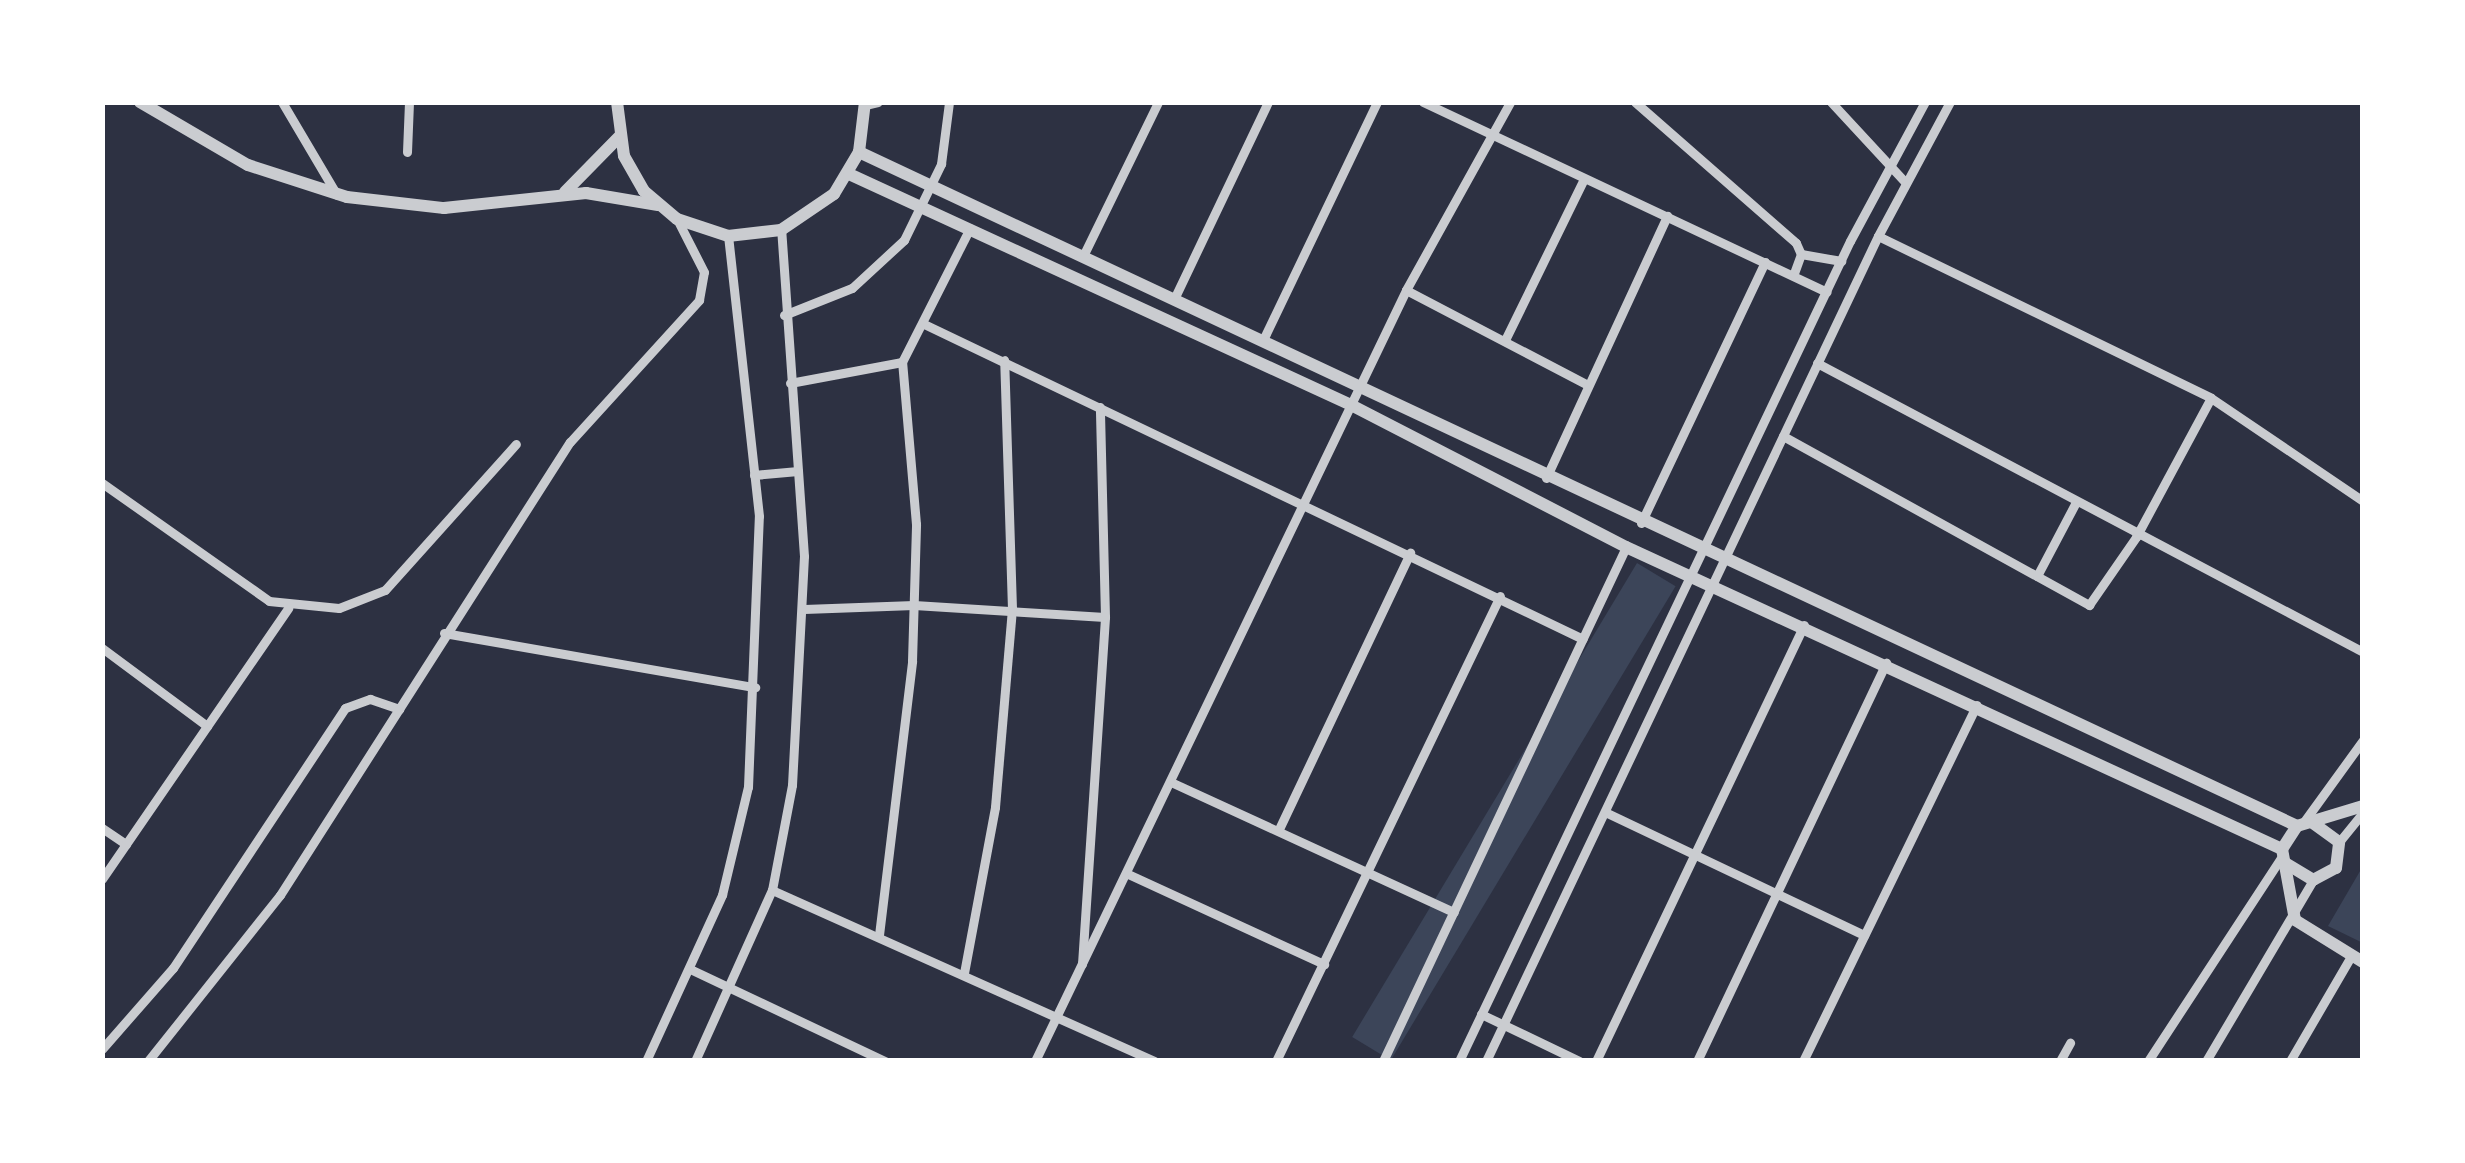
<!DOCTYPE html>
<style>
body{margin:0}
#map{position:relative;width:2465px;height:1163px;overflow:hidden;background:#2d3142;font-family:"Exo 2",sans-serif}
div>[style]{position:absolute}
.green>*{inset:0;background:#3c4559;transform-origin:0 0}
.minor>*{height:9px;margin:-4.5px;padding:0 4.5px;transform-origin:4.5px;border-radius:4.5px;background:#caccd0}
.tertiary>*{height:12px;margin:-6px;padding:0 6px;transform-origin:6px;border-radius:6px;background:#caccd0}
span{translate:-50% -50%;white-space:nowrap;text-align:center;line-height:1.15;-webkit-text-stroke:9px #fff;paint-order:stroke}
.frame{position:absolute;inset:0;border:105px solid #fff;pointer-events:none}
</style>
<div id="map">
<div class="green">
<i style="left:1637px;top:563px;width:45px;height:553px;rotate:31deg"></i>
<i style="clip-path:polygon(2363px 866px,2363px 943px,2328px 926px)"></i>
</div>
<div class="minor">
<i style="left:282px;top:102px;width:108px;rotate:59.4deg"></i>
<i style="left:1423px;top:102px;width:446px;rotate:25.2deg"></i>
<i style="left:1635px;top:102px;width:214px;rotate:41.2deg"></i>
<i style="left:1796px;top:243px;width:12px;rotate:66deg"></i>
<i style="left:1801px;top:254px;width:23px;rotate:110deg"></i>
<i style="left:1831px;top:102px;width:110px;rotate:47.2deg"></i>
<i style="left:866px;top:105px;width:12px;rotate:-14deg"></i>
<i style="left:407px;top:152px;width:50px;rotate:-87.7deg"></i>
<i style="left:1878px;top:236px;width:370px;rotate:25.9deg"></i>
<i style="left:2211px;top:398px;width:184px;rotate:34.1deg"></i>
<i style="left:1085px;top:252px;width:167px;rotate:-64deg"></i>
<i style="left:1801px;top:254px;width:41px;rotate:9.9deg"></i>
<i style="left:1406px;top:290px;width:203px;rotate:27.6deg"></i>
<i style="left:1175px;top:297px;width:216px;rotate:-64.5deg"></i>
<i style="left:784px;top:315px;width:73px;rotate:-21.7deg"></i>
<i style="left:852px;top:288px;width:71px;rotate:-42.7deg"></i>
<i style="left:904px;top:240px;width:85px;rotate:-64deg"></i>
<i style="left:941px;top:164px;width:63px;rotate:-82.6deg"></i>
<i style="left:924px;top:324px;width:730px;rotate:25.55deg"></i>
<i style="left:1263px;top:340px;width:264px;rotate:-64.4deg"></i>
<i style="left:1505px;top:340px;width:179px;rotate:-63.9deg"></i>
<i style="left:1817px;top:363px;width:618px;rotate:27.89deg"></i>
<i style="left:790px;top:383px;width:114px;rotate:-10.6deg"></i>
<i style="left:902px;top:362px;width:150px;rotate:-63.1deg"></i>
<i style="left:1783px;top:436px;width:350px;rotate:28.9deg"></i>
<i style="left:2089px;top:605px;width:83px;rotate:-55.3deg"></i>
<i style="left:2136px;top:537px;width:158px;rotate:-61.7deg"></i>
<i style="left:754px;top:475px;width:44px;rotate:-5.2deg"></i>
<i style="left:1546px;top:478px;width:289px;rotate:-65.2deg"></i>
<i style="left:102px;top:483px;width:204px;rotate:35.2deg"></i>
<i style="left:269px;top:601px;width:70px;rotate:5.7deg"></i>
<i style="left:339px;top:608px;width:49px;rotate:-21.4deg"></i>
<i style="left:385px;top:590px;width:196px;rotate:-48.1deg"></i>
<i style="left:1641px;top:523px;width:289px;rotate:-64.6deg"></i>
<i style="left:2037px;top:576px;width:84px;rotate:-62.2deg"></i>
<i style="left:804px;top:609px;width:110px;rotate:-2.1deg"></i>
<i style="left:914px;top:605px;width:191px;rotate:3.6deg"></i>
<i style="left:444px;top:633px;width:316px;rotate:9.9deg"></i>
<i style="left:102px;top:648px;width:131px;rotate:36.6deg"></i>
<i style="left:399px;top:709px;width:317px;rotate:-57.4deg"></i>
<i style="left:570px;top:442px;width:192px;rotate:-47.7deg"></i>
<i style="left:699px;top:300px;width:28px;rotate:-80deg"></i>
<i style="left:704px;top:272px;width:59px;rotate:-117deg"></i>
<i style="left:1173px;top:783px;width:309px;rotate:24.7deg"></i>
<i style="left:1605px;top:812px;width:287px;rotate:25.4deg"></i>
<i style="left:2303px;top:823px;width:102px;rotate:-54.1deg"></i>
<i style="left:102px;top:828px;width:29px;rotate:34deg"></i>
<i style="left:1279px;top:829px;width:306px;rotate:-64.6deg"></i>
<i style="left:2339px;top:842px;width:38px;rotate:-51deg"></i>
<i style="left:1128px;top:874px;width:216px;rotate:24.7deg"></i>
<i style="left:102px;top:879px;width:329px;rotate:-55.5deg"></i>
<i style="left:772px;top:890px;width:419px;rotate:24.1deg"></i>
<i style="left:879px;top:935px;width:276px;rotate:-83.1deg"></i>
<i style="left:912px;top:661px;width:137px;rotate:-88.3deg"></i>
<i style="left:916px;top:524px;width:163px;rotate:-94.9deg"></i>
<i style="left:1082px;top:964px;width:348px;rotate:-86.2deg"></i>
<i style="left:1105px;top:617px;width:210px;rotate:-91.4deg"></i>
<i style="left:690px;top:969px;width:216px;rotate:25.3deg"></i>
<i style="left:964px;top:973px;width:169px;rotate:-79.4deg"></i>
<i style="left:995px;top:807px;width:199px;rotate:-85.1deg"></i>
<i style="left:1012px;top:609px;width:249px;rotate:-91.8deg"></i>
<i style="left:1481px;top:1014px;width:109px;rotate:25.6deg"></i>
<i style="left:102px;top:1049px;width:108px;rotate:-48.8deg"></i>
<i style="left:173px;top:968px;width:312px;rotate:-56.5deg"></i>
<i style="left:345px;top:708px;width:27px;rotate:-20deg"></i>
<i style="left:370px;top:699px;width:31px;rotate:19deg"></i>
<i style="left:399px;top:709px;width:221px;rotate:122.6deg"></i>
<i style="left:280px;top:895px;width:212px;rotate:128.5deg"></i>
<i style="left:646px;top:1061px;width:183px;rotate:-65.4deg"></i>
<i style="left:722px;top:895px;width:111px;rotate:-76.5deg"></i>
<i style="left:748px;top:787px;width:271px;rotate:-87.7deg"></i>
<i style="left:759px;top:516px;width:282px;rotate:-96.3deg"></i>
<i style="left:695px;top:1061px;width:188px;rotate:-65.8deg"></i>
<i style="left:772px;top:890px;width:107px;rotate:-79.2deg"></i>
<i style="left:792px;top:785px;width:229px;rotate:-87deg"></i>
<i style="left:804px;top:556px;width:327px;rotate:-94deg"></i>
<i style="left:1035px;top:1061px;width:856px;rotate:-64.3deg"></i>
<i style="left:1406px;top:290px;width:215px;rotate:-61deg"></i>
<i style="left:1276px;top:1061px;width:516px;rotate:-64.28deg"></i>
<i style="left:1383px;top:1061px;width:569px;rotate:-64.7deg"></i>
<i style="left:1459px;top:1061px;width:908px;rotate:-64.51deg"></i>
<i style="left:1850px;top:241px;width:158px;rotate:-61.7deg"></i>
<i style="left:1486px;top:1061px;width:913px;rotate:-64.59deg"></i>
<i style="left:1878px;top:236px;width:152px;rotate:-61.8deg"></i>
<i style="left:1596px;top:1061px;width:483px;rotate:-64.5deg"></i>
<i style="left:1697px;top:1061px;width:441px;rotate:-64.6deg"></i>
<i style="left:1803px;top:1061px;width:396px;rotate:-64deg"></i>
<i style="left:2060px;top:1061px;width:21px;rotate:-61deg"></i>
<i style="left:2148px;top:1061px;width:246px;rotate:-56.8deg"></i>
<i style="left:2206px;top:1061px;width:210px;rotate:-59.4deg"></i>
<i style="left:2290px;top:1061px;width:121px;rotate:-59.8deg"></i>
</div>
<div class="tertiary">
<i style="left:140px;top:102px;width:125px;rotate:30.3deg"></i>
<i style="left:248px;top:165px;width:104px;rotate:17.9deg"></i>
<i style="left:347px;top:197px;width:98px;rotate:6.5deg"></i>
<i style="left:444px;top:208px;width:143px;rotate:-6deg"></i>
<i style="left:586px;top:193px;width:73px;rotate:9.5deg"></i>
<i style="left:617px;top:102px;width:54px;rotate:82.6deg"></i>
<i style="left:624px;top:156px;width:40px;rotate:60.3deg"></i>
<i style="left:644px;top:191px;width:43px;rotate:40.3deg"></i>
<i style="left:677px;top:219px;width:54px;rotate:18.4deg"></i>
<i style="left:728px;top:236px;width:53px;rotate:-6.5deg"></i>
<i style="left:781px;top:230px;width:64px;rotate:-34.2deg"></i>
<i style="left:834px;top:194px;width:49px;rotate:-59.2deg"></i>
<i style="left:859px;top:152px;width:50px;rotate:-83.2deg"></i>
<i style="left:859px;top:152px;width:1588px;rotate:25.11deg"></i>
<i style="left:849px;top:174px;width:553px;rotate:24.71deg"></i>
<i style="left:1351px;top:405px;width:309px;rotate:27.3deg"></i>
<i style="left:1626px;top:547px;width:722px;rotate:24.72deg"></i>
<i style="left:565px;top:192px;width:77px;rotate:-45.5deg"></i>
<i style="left:2363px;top:806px;width:69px;rotate:163.1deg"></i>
<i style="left:2297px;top:826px;width:27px;rotate:123deg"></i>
<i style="left:2282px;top:849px;width:72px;rotate:79.6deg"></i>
<i style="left:2295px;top:920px;width:80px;rotate:31.7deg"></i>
<i style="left:2285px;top:863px;width:33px;rotate:31deg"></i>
<i style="left:2313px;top:880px;width:26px;rotate:-28deg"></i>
<i style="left:2336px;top:868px;width:26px;rotate:-83deg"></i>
<i style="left:2339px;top:842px;width:32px;rotate:-144deg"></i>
</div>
<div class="frame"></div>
</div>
